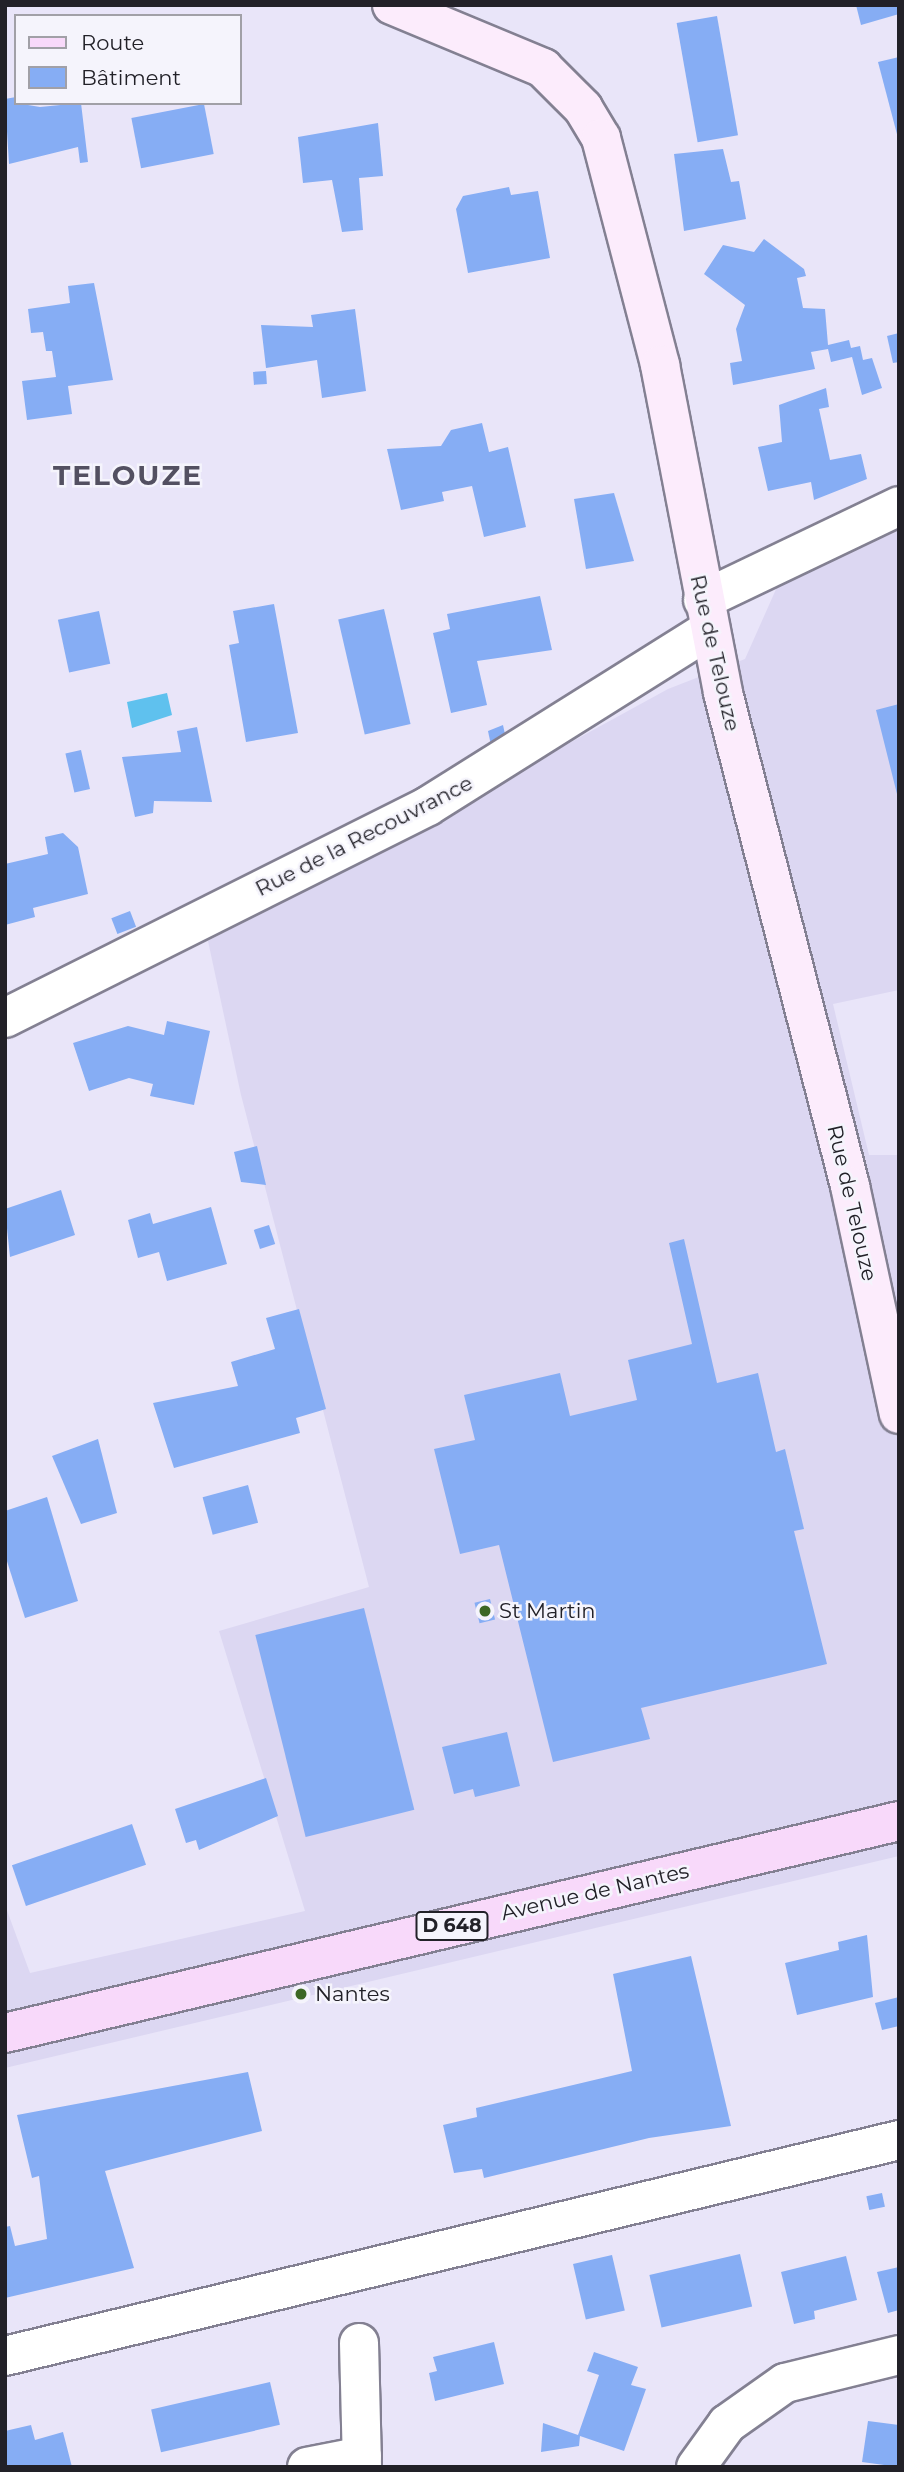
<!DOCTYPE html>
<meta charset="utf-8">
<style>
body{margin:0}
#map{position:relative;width:904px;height:2472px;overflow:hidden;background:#e9e5f9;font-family:Montserrat,sans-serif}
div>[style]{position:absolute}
.built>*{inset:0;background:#dcd7f2}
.water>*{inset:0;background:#5fc1ee}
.building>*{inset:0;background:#86adf4;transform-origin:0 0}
.roads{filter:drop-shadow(2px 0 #838092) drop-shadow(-2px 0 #838092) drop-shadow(0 2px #838092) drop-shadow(0 -2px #838092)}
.street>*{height:38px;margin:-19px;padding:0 19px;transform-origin:19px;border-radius:19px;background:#fff}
.secondary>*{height:38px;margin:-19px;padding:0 19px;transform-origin:19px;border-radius:19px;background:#fcecfc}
.primary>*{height:38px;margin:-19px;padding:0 19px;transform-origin:19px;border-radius:19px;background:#f8d9fa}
.dots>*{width:19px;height:19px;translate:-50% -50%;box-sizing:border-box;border:4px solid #f5f4fc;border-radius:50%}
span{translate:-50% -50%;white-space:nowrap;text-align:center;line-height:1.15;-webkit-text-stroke:5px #f5f4fc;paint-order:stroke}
.shield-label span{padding:2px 5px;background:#f5f4fc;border:2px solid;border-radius:5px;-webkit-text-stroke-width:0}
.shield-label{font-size:19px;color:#222128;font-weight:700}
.street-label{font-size:21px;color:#222128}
.poi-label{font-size:21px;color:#222128}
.left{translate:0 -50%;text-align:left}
.district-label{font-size:28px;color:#535061;font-weight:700;letter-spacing:2px}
.frame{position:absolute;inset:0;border:7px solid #222128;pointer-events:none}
.legend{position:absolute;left:14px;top:14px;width:228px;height:91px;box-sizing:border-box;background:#f5f4fc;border:2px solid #a1a0a7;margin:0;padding:9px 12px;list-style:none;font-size:21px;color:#222128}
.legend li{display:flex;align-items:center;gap:14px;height:35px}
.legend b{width:35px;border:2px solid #a1a0a7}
</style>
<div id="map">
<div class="built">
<i style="clip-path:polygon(899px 529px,899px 990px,833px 1004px,869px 1155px,899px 1155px,899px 1856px,5px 2068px,5px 1905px,30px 1973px,305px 1911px,219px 1631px,369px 1587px,241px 1095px,208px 941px,668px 689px,745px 659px,777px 587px)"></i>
</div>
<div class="water">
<i style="clip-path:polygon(167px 693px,172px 715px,132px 728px,127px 702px)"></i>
</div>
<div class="building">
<i style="clip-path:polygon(856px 5px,899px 5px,899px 14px,861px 25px)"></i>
<i style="left:717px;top:16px;width:121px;height:41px;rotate:80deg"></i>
<i style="clip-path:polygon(899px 57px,899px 137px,898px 138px,878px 62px)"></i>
<i style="clip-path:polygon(16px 97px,16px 103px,40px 107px,81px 103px,88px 162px,80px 163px,78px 147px,9px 164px,5px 99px)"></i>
<i style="left:204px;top:104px;width:51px;height:74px;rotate:79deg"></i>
<i style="clip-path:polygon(378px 123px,383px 176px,359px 178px,363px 230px,342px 232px,332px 180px,303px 183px,298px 137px)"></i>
<i style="clip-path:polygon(723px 149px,731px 182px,739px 181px,746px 219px,684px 231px,674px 154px)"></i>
<i style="clip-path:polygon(509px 187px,511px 195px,538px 191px,550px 258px,468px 273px,456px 209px,463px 196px)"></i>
<i style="clip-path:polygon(764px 239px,804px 269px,806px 276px,797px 278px,803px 308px,825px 309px,828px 345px,849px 340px,851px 348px,860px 346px,863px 360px,872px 358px,882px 388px,862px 395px,852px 357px,831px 362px,828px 349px,811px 352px,815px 369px,733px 385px,730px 363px,742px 361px,736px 329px,745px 305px,704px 274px,723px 245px,754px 252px)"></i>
<i style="clip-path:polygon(94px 283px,113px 380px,68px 386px,72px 414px,27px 420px,22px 381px,56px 377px,52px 351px,46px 351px,43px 332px,31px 333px,28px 309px,70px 303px,68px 286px)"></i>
<i style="clip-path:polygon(355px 309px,366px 391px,322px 398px,317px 360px,266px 368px,261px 325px,313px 327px,311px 315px)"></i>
<i style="clip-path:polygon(899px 333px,899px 362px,893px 363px,887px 336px)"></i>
<i style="left:266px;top:371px;width:13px;height:13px;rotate:86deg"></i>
<i style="clip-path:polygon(826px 388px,829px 407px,819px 409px,830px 460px,861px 454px,867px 479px,814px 500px,811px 482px,768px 491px,758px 447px,782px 442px,779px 405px)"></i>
<i style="clip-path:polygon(482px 423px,489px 452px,508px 447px,526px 527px,484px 537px,472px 486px,442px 492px,444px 501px,401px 510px,387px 449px,441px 446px,451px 430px)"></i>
<i style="clip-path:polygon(614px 493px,634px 561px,586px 569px,574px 499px)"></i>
<i style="clip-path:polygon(540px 596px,552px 650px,477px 661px,487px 705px,451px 713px,433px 633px,450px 629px,447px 614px)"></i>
<i style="clip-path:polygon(274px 604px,298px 733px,246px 742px,229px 645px,239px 643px,233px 611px)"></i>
<i style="left:384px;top:609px;width:118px;height:47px;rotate:77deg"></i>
<i style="left:99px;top:611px;width:54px;height:42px;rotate:78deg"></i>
<i style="clip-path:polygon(899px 704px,899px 798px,898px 798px,876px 710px)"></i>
<i style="clip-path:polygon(503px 725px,506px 739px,492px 750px,488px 731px)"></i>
<i style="clip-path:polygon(197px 727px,212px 802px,154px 801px,153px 813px,135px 817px,122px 757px,181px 752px,177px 731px)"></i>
<i style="left:81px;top:750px;width:40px;height:16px;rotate:77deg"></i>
<i style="clip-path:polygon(63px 833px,78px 847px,88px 894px,33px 908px,35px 917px,5px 925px,5px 864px,48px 854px,45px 837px)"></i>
<i style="left:130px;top:911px;width:17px;height:20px;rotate:69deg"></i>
<i style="clip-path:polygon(167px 1021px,210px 1031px,194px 1105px,150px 1096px,153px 1084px,129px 1078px,89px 1091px,73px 1043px,128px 1026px,164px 1035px)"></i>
<i style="clip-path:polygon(257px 1146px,266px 1185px,241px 1182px,234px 1152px)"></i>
<i style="clip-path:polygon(61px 1190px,75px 1235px,10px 1257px,5px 1209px)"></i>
<i style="clip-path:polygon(211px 1207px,227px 1264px,167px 1281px,159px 1252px,138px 1258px,128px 1220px,150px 1213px,153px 1224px)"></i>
<i style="left:269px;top:1225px;width:20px;height:16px;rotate:72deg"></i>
<i style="clip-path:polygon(684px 1239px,717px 1383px,758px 1373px,776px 1452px,785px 1449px,804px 1529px,794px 1531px,827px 1664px,641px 1708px,650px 1739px,553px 1762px,499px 1545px,460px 1554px,434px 1449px,475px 1440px,464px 1395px,560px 1373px,570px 1416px,637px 1400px,628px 1360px,692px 1344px,669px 1243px)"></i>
<i style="clip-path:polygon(299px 1309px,326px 1409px,296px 1418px,300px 1433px,174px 1468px,153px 1403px,238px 1386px,231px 1362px,275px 1349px,266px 1318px)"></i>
<i style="clip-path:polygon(98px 1439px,117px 1513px,81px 1524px,52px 1456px)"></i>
<i style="left:248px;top:1485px;width:39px;height:47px;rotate:75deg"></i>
<i style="clip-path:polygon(47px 1497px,78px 1601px,25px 1618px,5px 1555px,5px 1511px)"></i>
<i style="left:490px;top:1599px;width:21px;height:16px;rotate:76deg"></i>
<i style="left:364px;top:1608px;width:208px;height:112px;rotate:76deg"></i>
<i style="clip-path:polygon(507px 1732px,520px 1786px,475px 1797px,473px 1789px,454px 1794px,442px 1747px)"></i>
<i style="clip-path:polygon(266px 1778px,278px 1816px,199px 1850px,196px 1840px,186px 1843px,175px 1809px)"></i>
<i style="left:132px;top:1824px;width:43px;height:127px;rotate:71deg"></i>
<i style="clip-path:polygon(867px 1935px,873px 1997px,797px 2015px,785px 1963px,839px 1950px,838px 1942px)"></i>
<i style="clip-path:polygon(691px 1956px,731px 2126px,649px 2138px,484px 2178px,482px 2169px,454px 2173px,443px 2125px,477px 2117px,476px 2108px,632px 2071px,613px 1974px)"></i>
<i style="clip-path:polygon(899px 1997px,899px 2026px,882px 2030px,875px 2003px)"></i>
<i style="clip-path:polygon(248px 2072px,262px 2131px,105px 2171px,134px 2268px,5px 2298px,5px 2227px,10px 2226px,15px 2246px,47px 2239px,39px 2176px,32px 2178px,17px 2115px)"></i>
<i style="left:882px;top:2193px;width:14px;height:16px;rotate:78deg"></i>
<i style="left:740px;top:2254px;width:54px;height:93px;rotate:77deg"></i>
<i style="left:612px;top:2255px;width:57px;height:40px;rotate:77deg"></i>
<i style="clip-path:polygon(846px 2256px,857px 2300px,814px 2311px,815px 2319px,794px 2324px,781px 2272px)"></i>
<i style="clip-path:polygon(899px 2267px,899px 2310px,888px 2313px,877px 2272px)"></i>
<i style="clip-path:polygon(494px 2342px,504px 2384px,435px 2401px,429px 2373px,437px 2371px,433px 2357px)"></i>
<i style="clip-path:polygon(594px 2352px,638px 2367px,631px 2385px,646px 2389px,624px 2451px,580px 2436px,579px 2446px,541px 2452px,543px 2423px,578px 2435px,599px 2375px,587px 2371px)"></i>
<i style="left:270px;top:2382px;width:44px;height:122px;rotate:77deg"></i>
<i style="clip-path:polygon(868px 2421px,899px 2425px,899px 2467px,862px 2462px)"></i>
<i style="clip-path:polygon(31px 2425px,35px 2440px,63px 2432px,72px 2467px,5px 2467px,5px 2431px)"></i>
</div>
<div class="roads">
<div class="street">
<i style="left:703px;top:600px;width:217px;rotate:-25.6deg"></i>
<i style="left:5px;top:1018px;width:473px;rotate:-26.6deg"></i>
<i style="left:428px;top:806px;width:332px;rotate:-32.1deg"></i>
<i style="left:359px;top:2343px;width:124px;rotate:88.6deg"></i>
<i style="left:5px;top:2356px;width:920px;rotate:-13.58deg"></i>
<i style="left:307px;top:2467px;width:56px;rotate:-11.3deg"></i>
<i style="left:696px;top:2467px;width:53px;rotate:-54.2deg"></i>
<i style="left:727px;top:2424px;width:71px;rotate:-35.3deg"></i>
<i style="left:785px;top:2383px;width:117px;rotate:-13.8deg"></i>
</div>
<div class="secondary">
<i style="left:392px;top:5px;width:164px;rotate:22.6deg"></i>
<i style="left:543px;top:68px;width:57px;rotate:45deg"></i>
<i style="left:583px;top:108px;width:35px;rotate:59deg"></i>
<i style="left:601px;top:138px;width:235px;rotate:75.4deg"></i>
<i style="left:660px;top:365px;width:334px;rotate:79.1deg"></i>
<i style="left:723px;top:693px;width:509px;rotate:75.55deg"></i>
<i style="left:850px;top:1186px;width:233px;rotate:77.9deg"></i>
</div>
<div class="primary">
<i style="left:5px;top:2033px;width:919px;rotate:-13.34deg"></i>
</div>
</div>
<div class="dots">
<i style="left:485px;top:1611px;background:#3d6825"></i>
<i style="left:301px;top:1994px;background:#3d6825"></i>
</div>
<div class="shield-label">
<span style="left:452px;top:1926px">D 648</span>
</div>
<div class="street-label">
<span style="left:715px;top:653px;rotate:77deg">Rue de Telouze</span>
<span style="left:364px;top:836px;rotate:-27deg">Rue de la Recouvrance</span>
<span style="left:852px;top:1203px;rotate:77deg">Rue de Telouze</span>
<span style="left:595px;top:1892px;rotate:-13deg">Avenue de Nantes</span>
</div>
<div class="poi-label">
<span class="left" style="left:499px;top:1611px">St Martin</span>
<span class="left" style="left:315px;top:1994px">Nantes</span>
</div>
<div class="district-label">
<span style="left:128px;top:475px">TELOUZE</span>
</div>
<div class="frame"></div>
<ul class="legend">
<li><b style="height:9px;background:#f8d9fa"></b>Route</li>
<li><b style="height:19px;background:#86adf4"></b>Bâtiment</li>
</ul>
</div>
